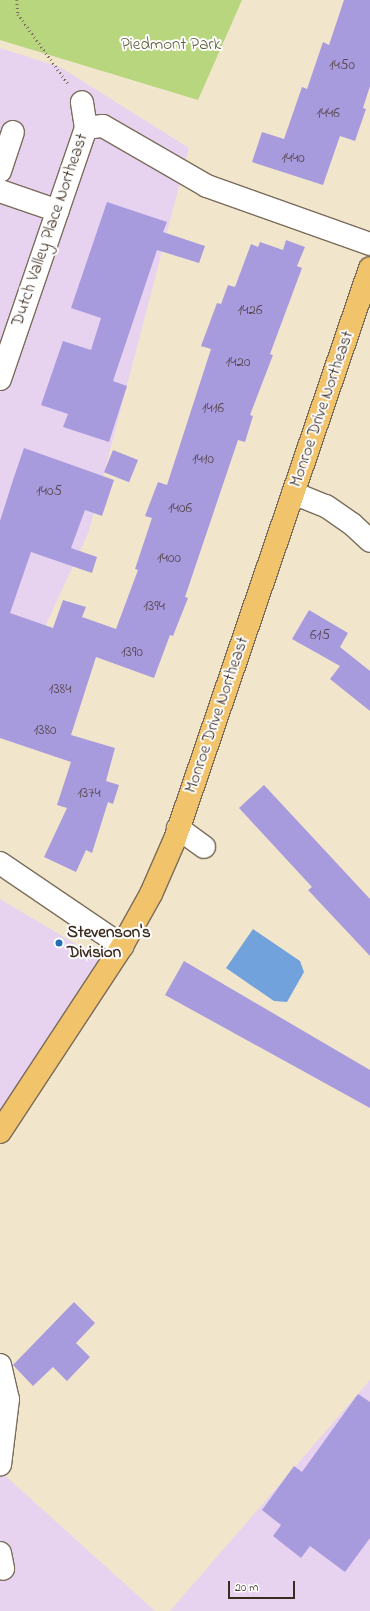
<!DOCTYPE html>
<style>
body{margin:0}
#map{position:relative;width:370px;height:1611px;overflow:hidden;background:#f1e6cc;font-family:"Indie Flower",sans-serif}
div>[style]{position:absolute}
.built>*{inset:0;background:#e7d2ef}
.green>*{inset:0;background:#b7d67d}
.water>*{inset:0;background:#72a2dc}
.building>*{inset:0;background:#a89bdd;transform-origin:0 0}
.path>*{height:2.5px;margin-top:-1.25px;transform-origin:0;background:repeating-linear-gradient(90deg,#7b6c5b 0 1px,transparent 0 4px)}
.roads{filter:drop-shadow(1px 0 #7b6c5b) drop-shadow(-1px 0 #7b6c5b) drop-shadow(0 1px #7b6c5b) drop-shadow(0 -1px #7b6c5b)}
.minor>*{height:22px;margin:-11px;padding:0 11px;transform-origin:11px;border-radius:11px;background:#fff}
.major>*{height:22px;margin:-11px;padding:0 11px;transform-origin:11px;border-radius:11px;background:#f1c36a}
.dots>*{width:11px;height:11px;translate:-50% -50%;box-sizing:border-box;border:2px solid #fff;border-radius:50%}
span{translate:-50% -50%;white-space:nowrap;text-align:center;line-height:1.15;-webkit-text-stroke:4px #fff;paint-order:stroke}
.number-label{font-size:15px;color:#56464e}
.number-label span{-webkit-text-stroke-width:0}
.park-label{font-size:17px;color:#605e3a}
.street-label{font-size:17px;color:#3b2a1e}
.poi-label{font-size:17px;color:#3b2a1e;font-weight:700}
.left{translate:0 -50%;text-align:left}
.scale{position:absolute;left:228px;top:1581px;width:67px;height:18px;box-sizing:border-box;border:2px solid #3b2a1e;border-top:0;padding-left:5px;font-size:12px;line-height:14px;white-space:nowrap;color:#3b2a1e;-webkit-text-stroke:3px #fff;paint-order:stroke}
</style>
<div id="map">
<div class="built">
<i style="clip-path:polygon(0 48px,60px 67px,189px 148px,89px 531px,0 725px)"></i>
<i style="clip-path:polygon(0 899px,106px 962px,0 1129px)"></i>
<i style="clip-path:polygon(370px 1380px,370px 1611px,170px 1611px)"></i>
<i style="clip-path:polygon(0 1471px,155px 1611px,0 1611px)"></i>
</div>
<div class="green">
<i style="clip-path:polygon(0 0,242px 0,198px 100px,0 40px)"></i>
</div>
<div class="water">
<i style="clip-path:polygon(253px 929px,300px 961px,304px 972px,287px 1002px,274px 1001px,226px 968px)"></i>
</div>
<div class="building">
<i style="clip-path:polygon(344px 0,370px 0,370px 86px,363px 108px,366px 109px,355px 141px,340px 136px,323px 185px,252px 162px,262px 132px,284px 139px,302px 87px,307px 89px,323px 42px,329px 45px)"></i>
<i style="clip-path:polygon(107px 202px,167px 222px,163px 232px,205px 246px,199px 263px,157px 250px,113px 381px,127px 386px,109px 442px,63px 427px,68px 414px,41px 405px,63px 341px,91px 350px,101px 318px,71px 308px)"></i>
<i style="clip-path:polygon(286px 240px,305px 247px,297px 266px,302px 268px,270px 354px,273px 355px,250px 415px,253px 416px,245px 442px,238px 440px,185px 597px,188px 598px,173px 636px,170px 635px,154px 678px,96px 657px,71px 735px,115px 748px,106px 781px,119px 785px,113px 804px,108px 802px,92px 853px,86px 850px,76px 872px,44px 857px,67px 808px,57px 805px,71px 762px,0 738px,0 521px,14px 477px,24px 448px,114px 480px,102px 516px,85px 510px,71px 548px,97px 557px,92px 573px,31px 552px,10px 613px,53px 628px,63px 600px,86px 607px,82px 617px,116px 629px,138px 570px,135px 569px,152px 518px,145px 516px,158px 482px,167px 485px,211px 349px,201px 346px,217px 303px,221px 304px,228px 285px,235px 287px,251px 244px,258px 247px,260px 242px,283px 250px)"></i>
<i style="left:113px;top:450px;width:27px;height:24px;rotate:22deg"></i>
<i style="clip-path:polygon(309px 610px,348px 633px,340px 647px,370px 671px,370px 711px,330px 679px,340px 666px,292px 639px)"></i>
<i style="clip-path:polygon(264px 785px,370px 899px,370px 956px,308px 890px,312px 887px,239px 808px)"></i>
<i style="clip-path:polygon(184px 961px,370px 1070px,370px 1108px,165px 995px)"></i>
<i style="clip-path:polygon(74px 1302px,95px 1323px,76px 1343px,90px 1357px,67px 1381px,53px 1367px,33px 1386px,13px 1365px)"></i>
<i style="clip-path:polygon(358px 1394px,370px 1402px,370px 1538px,345px 1572px,310px 1546px,301px 1558px,273px 1536px,281px 1525px,262px 1510px,294px 1466px,302px 1472px)"></i>
</div>
<div class="path">
<i style="left:17px;top:0;width:14px;rotate:86deg"></i>
<i style="left:18px;top:14px;width:87px;rotate:54.3deg"></i>
</div>
<div class="roads">
<div class="minor">
<i style="left:86px;top:128px;width:17px;rotate:-7deg"></i>
<i style="left:103px;top:126px;width:120px;rotate:30deg"></i>
<i style="left:207px;top:186px;width:173px;rotate:19.6deg"></i>
<i style="left:0;top:171px;width:41px;rotate:-71.6deg"></i>
<i style="left:0;top:191px;width:61px;rotate:19deg"></i>
<i style="left:0;top:379px;width:265px;rotate:-71.1deg"></i>
<i style="left:86px;top:128px;width:26px;rotate:-99deg"></i>
<i style="left:293px;top:493px;width:35px;rotate:22deg"></i>
<i style="left:326px;top:506px;width:32px;rotate:35deg"></i>
<i style="left:352px;top:524px;width:25px;rotate:43deg"></i>
<i style="left:178px;top:828px;width:32px;rotate:36deg"></i>
<i style="left:0;top:863px;width:148px;rotate:34.2deg"></i>
<i style="left:0;top:1365px;width:35px;rotate:77deg"></i>
<i style="left:8px;top:1399px;width:66px;rotate:96.9deg"></i>
<i style="left:0;top:1553px;width:16px;rotate:79deg"></i>
</div>
<div class="major">
<i style="left:0;top:1132px;width:222px;rotate:-56.7deg"></i>
<i style="left:122px;top:946px;width:60px;rotate:-60.9deg"></i>
<i style="left:151px;top:894px;width:60px;rotate:-66.4deg"></i>
<i style="left:175px;top:839px;width:603px;rotate:-71.14deg"></i>
</div>
</div>
<div class="dots">
<i style="left:59px;top:943px;background:#1f6fb2"></i>
</div>
<div class="number-label">
<span style="left:342px;top:66px">1450</span>
<span style="left:328px;top:114px">1446</span>
<span style="left:293px;top:159px">1440</span>
<span style="left:250px;top:311px">1426</span>
<span style="left:238px;top:363px">1420</span>
<span style="left:213px;top:409px">1416</span>
<span style="left:203px;top:460px">1410</span>
<span style="left:49px;top:492px">1405</span>
<span style="left:180px;top:509px">1406</span>
<span style="left:169px;top:559px">1400</span>
<span style="left:154px;top:607px">1394</span>
<span style="left:320px;top:636px">615</span>
<span style="left:132px;top:653px">1390</span>
<span style="left:60px;top:690px">1384</span>
<span style="left:45px;top:731px">1380</span>
<span style="left:89px;top:794px">1374</span>
</div>
<div class="park-label">
<span style="left:171px;top:45px">Piedmont Park</span>
</div>
<div class="street-label">
<span style="left:50px;top:230px;rotate:-71deg">Dutch Valley Place Northeast</span>
<span style="left:322px;top:409px;rotate:-71deg">Monroe Drive Northeast</span>
<span style="left:217px;top:715px;rotate:-71deg">Monroe Drive Northeast</span>
</div>
<div class="poi-label">
<span class="left" style="left:67px;top:943px">Stevenson's<br>Division</span>
</div>
<div class="scale">20 m</div>
</div>
